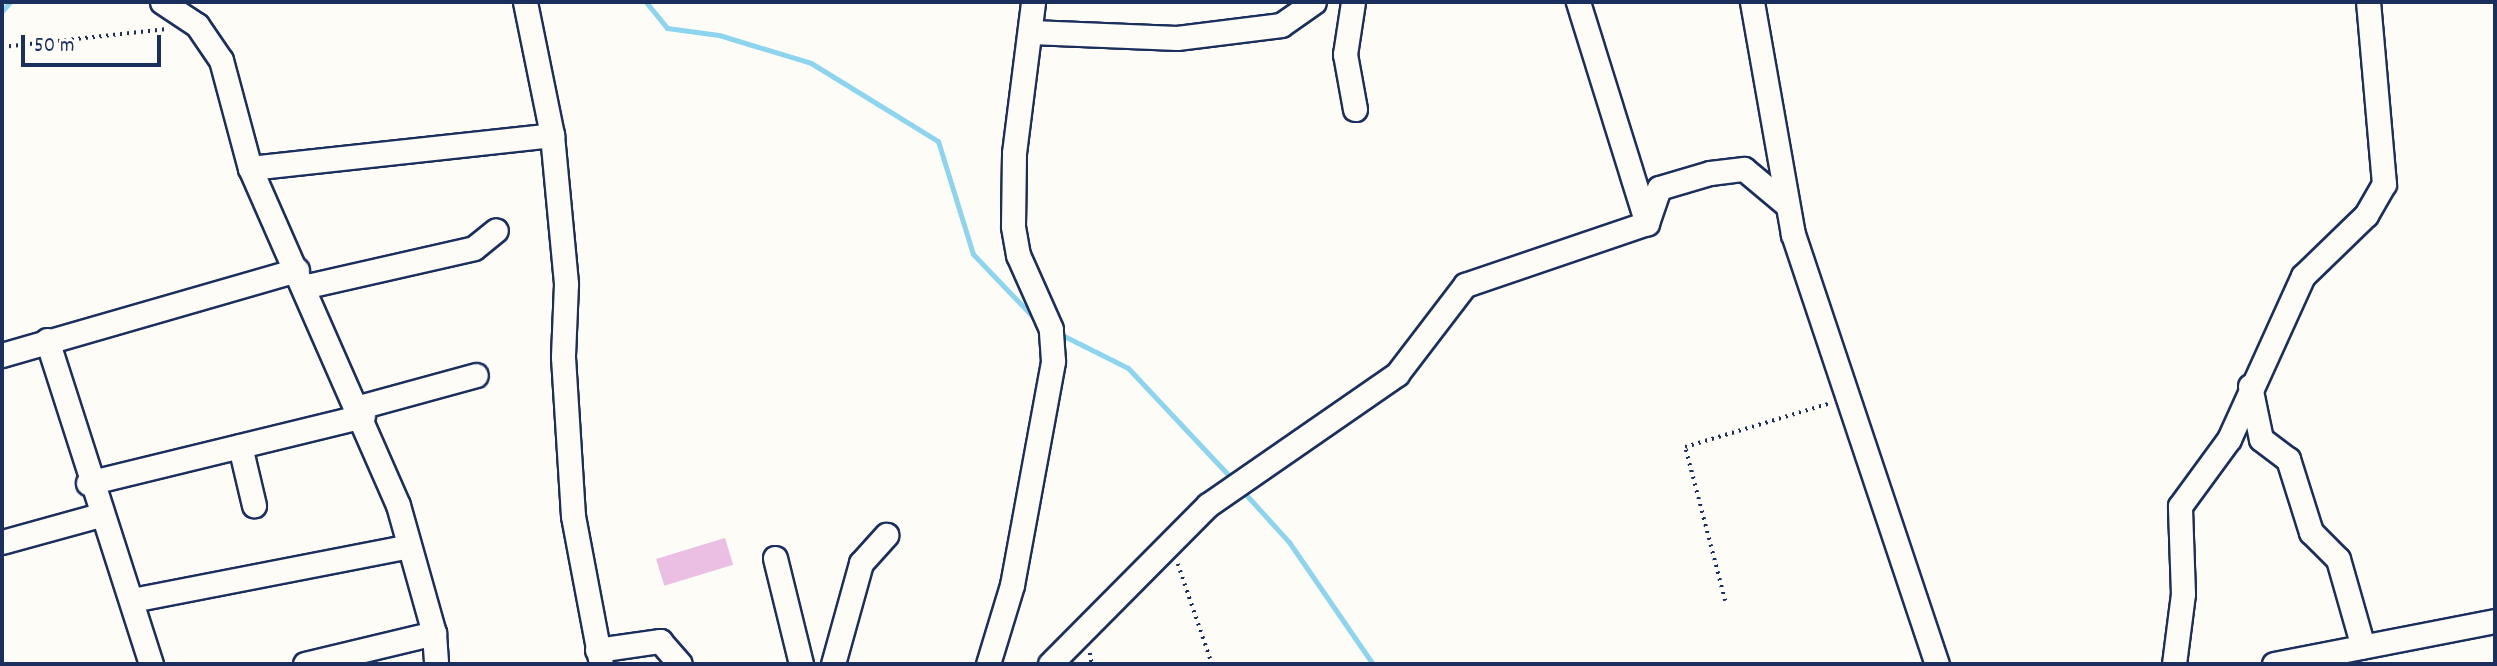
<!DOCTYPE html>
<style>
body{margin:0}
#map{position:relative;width:2497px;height:666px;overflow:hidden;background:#fdfcf7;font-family:Dekko,sans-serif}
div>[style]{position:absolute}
.stream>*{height:5px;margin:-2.5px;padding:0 2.5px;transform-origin:2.5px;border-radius:2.5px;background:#8dd5ef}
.building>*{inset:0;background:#ebbee3;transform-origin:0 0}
.path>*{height:3.5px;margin-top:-1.75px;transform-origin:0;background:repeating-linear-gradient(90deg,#1b2f5e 0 2px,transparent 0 7px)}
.roads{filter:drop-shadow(2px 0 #1b2f5e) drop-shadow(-2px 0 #1b2f5e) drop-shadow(0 2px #1b2f5e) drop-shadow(0 -2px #1b2f5e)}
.minor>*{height:23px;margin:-11.5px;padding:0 11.5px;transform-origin:11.5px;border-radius:11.5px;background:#fdfcf7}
span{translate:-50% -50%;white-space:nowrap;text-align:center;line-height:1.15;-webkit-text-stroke:6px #fdfcf7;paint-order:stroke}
.frame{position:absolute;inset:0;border:4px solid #1b2f5e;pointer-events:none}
.scale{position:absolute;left:21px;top:35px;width:140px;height:32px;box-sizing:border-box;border:4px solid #1b2f5e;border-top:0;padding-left:9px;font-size:21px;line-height:24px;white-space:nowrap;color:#1b2f5e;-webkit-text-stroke:5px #fdfcf7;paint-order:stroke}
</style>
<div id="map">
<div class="stream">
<i style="left:646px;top:2px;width:33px;rotate:51deg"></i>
<i style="left:667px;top:28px;width:52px;rotate:7.7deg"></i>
<i style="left:719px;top:35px;width:96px;rotate:16.9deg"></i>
<i style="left:811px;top:63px;width:149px;rotate:31.6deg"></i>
<i style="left:938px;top:141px;width:118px;rotate:72.8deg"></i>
<i style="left:973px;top:254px;width:94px;rotate:46.3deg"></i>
<i style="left:2px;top:11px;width:12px;rotate:-48deg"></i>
<i style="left:1056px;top:332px;width:80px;rotate:26.6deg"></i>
<i style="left:1128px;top:368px;width:155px;rotate:46.8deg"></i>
<i style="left:1240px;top:488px;width:73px;rotate:47.8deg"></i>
<i style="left:1289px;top:542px;width:148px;rotate:55.5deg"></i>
</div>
<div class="building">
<i style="left:725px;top:538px;width:28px;height:72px;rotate:73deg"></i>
</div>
<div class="path">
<i style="left:2px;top:47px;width:166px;rotate:-6.2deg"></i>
<i style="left:1178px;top:564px;width:106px;rotate:71.2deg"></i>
<i style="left:1725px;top:601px;width:159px;rotate:-104.6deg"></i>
<i style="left:1685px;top:447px;width:152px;rotate:-16.8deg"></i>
<i style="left:1090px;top:653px;width:11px;rotate:80deg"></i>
</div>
<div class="roads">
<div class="minor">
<i style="left:162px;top:2px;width:42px;rotate:33.3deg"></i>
<i style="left:197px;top:25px;width:42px;rotate:55.6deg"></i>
<i style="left:221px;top:60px;width:112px;rotate:75deg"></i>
<i style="left:250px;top:168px;width:368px;rotate:66.3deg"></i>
<i style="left:398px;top:505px;width:133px;rotate:74.3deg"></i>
<i style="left:434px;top:633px;width:31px;rotate:86deg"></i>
<i style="left:525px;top:2px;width:136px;rotate:78.5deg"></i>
<i style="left:552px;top:135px;width:150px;rotate:84.6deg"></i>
<i style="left:566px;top:284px;width:73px;rotate:92.4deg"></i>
<i style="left:563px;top:357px;width:159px;rotate:86.4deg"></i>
<i style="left:573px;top:516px;width:151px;rotate:79.3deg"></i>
<i style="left:1353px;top:2px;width:53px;rotate:98.7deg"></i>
<i style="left:1345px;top:54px;width:56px;rotate:79.7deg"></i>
<i style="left:1578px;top:2px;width:232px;rotate:72.7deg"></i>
<i style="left:1752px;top:2px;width:236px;rotate:80deg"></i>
<i style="left:1793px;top:234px;width:453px;rotate:71.5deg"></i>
<i style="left:1031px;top:32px;width:146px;rotate:2.4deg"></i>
<i style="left:1177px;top:38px;width:105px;rotate:-7.1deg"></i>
<i style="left:1281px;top:25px;width:40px;rotate:-34.9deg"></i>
<i style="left:250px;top:168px;width:304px;rotate:-6.2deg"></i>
<i style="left:303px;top:287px;width:175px;rotate:-12.8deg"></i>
<i style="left:474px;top:248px;width:28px;rotate:-39deg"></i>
<i style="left:47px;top:340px;width:340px;rotate:72.2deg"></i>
<i style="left:2px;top:355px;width:307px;rotate:-16.1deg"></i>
<i style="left:2250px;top:386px;width:54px;rotate:78.3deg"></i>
<i style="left:2261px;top:439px;width:34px;rotate:37deg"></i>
<i style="left:2288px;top:459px;width:77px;rotate:72.5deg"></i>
<i style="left:2311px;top:532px;width:38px;rotate:45deg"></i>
<i style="left:2338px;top:559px;width:91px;rotate:74.1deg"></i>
<i style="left:359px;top:407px;width:121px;rotate:-15.3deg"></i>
<i style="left:240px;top:446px;width:61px;rotate:76.7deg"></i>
<i style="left:88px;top:483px;width:283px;rotate:-13.7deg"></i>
<i style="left:2px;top:542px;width:102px;rotate:-15.4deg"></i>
<i style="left:775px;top:558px;width:109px;rotate:76.2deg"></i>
<i style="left:132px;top:600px;width:282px;rotate:-11deg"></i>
<i style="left:597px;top:650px;width:64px;rotate:-8.1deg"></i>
<i style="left:660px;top:641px;width:30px;rotate:49deg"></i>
<i style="left:305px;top:664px;width:133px;rotate:-13.5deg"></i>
<i style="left:833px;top:664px;width:105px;rotate:-74.5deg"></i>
<i style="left:861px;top:563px;width:38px;rotate:-48deg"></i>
<i style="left:988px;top:664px;width:83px;rotate:-73.1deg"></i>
<i style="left:1012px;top:585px;width:228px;rotate:-79.6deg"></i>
<i style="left:1053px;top:361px;width:32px;rotate:-94deg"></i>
<i style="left:1051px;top:329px;width:81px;rotate:-114deg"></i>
<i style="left:1018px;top:255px;width:29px;rotate:-100deg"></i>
<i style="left:1013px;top:226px;width:73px;rotate:-89.2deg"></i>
<i style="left:1014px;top:153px;width:152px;rotate:-82.8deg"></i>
<i style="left:1050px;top:664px;width:224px;rotate:-45.2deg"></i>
<i style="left:1208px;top:505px;width:230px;rotate:-34.7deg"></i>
<i style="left:1397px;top:374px;width:112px;rotate:-52.6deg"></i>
<i style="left:1465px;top:285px;width:192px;rotate:-18.8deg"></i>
<i style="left:1647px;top:223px;width:37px;rotate:-71deg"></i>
<i style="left:1659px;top:188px;width:53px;rotate:-16.4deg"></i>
<i style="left:1710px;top:173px;width:34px;rotate:-7deg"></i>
<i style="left:1744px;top:169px;width:56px;rotate:39.9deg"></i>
<i style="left:2174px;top:664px;width:71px;rotate:-82.7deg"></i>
<i style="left:2183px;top:594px;width:88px;rotate:-92deg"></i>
<i style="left:2180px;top:506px;width:83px;rotate:-53.8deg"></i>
<i style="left:2229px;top:439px;width:179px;rotate:-65.6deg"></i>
<i style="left:2303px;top:276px;width:88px;rotate:-44.1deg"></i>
<i style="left:2366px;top:215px;width:36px;rotate:-60deg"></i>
<i style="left:2384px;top:184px;width:183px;rotate:-95deg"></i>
<i style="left:2274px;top:664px;width:225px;rotate:-11deg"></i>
</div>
</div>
<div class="frame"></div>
<div class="scale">50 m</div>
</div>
